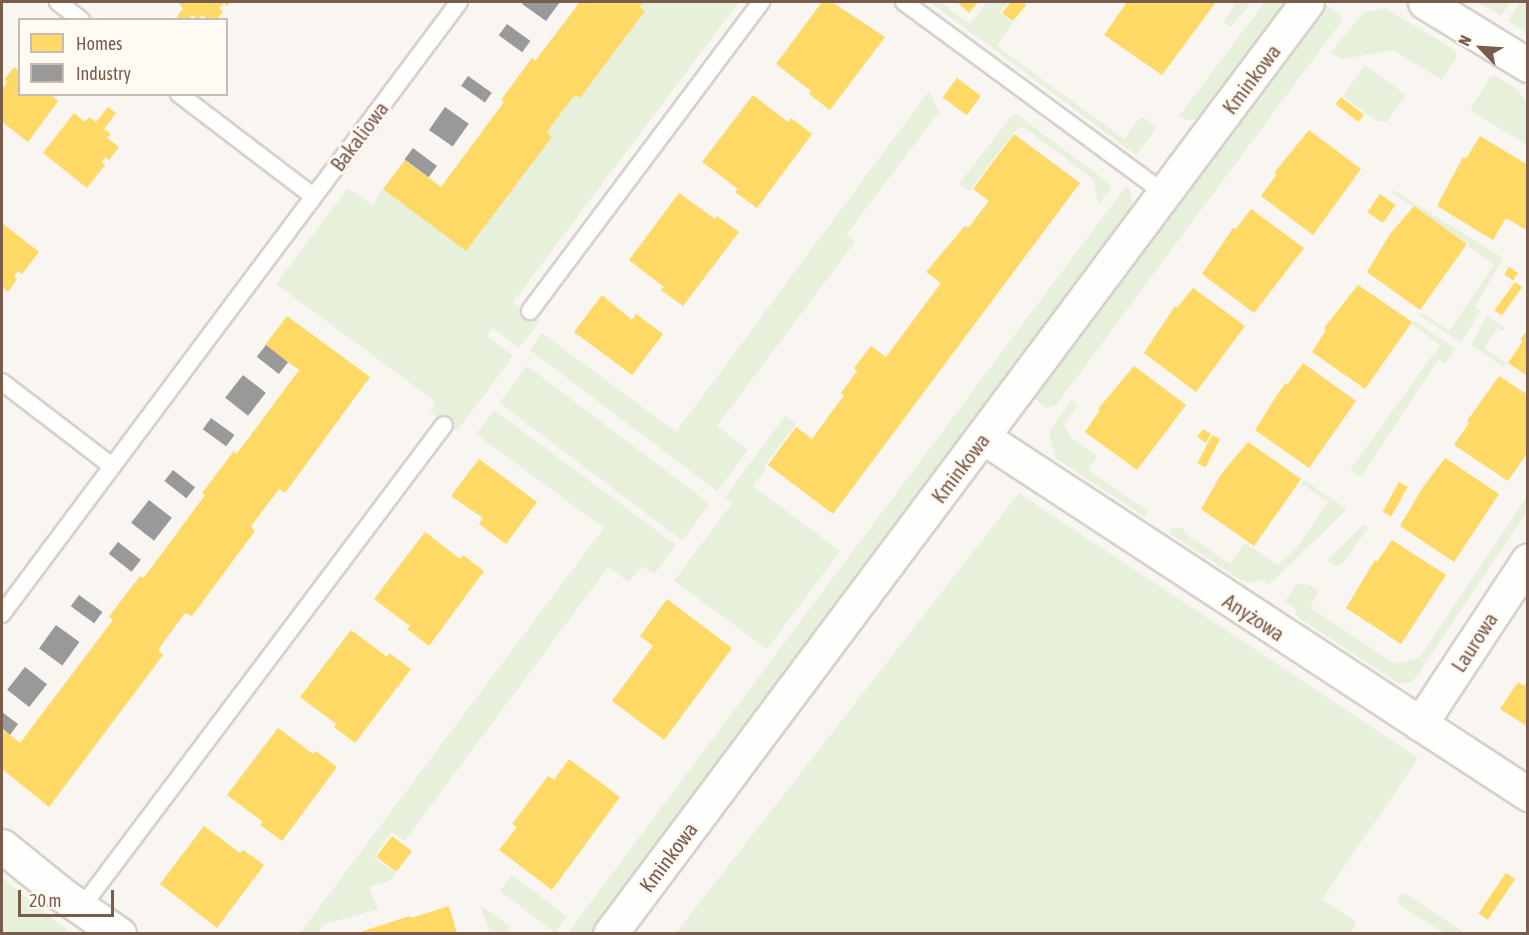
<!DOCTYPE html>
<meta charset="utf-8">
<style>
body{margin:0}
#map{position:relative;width:1529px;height:935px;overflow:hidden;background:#f9f5f0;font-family:"Asap Condensed",sans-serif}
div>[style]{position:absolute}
.green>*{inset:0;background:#e7f0db;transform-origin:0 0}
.homes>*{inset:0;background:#ffd966;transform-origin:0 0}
.industry>*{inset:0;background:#999;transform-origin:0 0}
.roads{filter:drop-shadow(2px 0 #d7d1cb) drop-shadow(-2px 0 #d7d1cb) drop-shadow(0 2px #d7d1cb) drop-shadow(0 -2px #d7d1cb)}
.lane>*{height:16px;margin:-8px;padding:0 8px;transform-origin:8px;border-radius:8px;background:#fefefd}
.street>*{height:33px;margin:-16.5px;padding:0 16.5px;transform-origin:16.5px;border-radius:16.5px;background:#fefefd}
span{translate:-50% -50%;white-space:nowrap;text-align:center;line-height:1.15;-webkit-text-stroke:6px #fffaf3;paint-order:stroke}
.street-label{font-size:21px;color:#7a5c4d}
.frame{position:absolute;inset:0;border:3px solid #7a5c4d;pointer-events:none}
.legend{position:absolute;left:18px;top:18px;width:210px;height:78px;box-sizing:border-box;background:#fffaf3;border:2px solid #cabbb1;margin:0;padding:8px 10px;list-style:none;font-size:18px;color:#7a5c4d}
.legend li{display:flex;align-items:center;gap:12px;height:30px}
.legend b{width:30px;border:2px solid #cabbb1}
.north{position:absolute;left:1451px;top:18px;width:60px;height:60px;-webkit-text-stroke:4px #fffaf3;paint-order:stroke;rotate:295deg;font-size:16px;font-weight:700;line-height:24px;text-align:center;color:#7a5c4d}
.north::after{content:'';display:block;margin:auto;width:21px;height:27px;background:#7a5c4d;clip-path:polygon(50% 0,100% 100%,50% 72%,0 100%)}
.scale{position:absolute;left:18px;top:890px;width:96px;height:27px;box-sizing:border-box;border:3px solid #7a5c4d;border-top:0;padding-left:8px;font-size:18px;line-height:21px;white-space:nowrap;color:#7a5c4d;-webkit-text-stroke:4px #fffaf3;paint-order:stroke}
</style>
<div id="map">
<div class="green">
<i style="clip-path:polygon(644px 2px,739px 2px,513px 302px,539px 322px,519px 348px,493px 328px,487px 336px,513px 356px,457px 431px,430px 412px,436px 402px,276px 284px,348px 188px,372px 205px,383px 189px,466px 250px,552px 137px,547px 132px,561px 113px,575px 95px,580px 98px,644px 12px,640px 7px)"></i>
<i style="clip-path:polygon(930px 2px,940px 2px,970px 24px,987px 2px,1008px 2px,1000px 12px,1013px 23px,997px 46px,1124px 139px,1139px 119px,1144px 118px,1157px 127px,1136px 155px)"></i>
<i style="clip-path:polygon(1237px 2px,1251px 2px,1231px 27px,1223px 22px)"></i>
<i style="clip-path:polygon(1265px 2px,1292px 2px,1199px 120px,1187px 120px,1179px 116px)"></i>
<i style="clip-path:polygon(1478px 2px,1510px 2px,1501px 16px)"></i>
<i style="clip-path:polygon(1520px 2px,1527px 2px,1527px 33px,1508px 21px)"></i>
<i style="clip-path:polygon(1326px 4px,1343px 19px,1056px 405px,1047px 408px,1033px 398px)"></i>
<i style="clip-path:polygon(1385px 8px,1455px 50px,1457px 56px,1442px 80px,1393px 50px,1342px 59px,1331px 52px,1363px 13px)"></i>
<i style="clip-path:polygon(1365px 65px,1406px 95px,1387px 122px,1377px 121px,1343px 96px)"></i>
<i style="clip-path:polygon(1495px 76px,1514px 87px,1527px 101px,1527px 145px,1470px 110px,1490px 77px)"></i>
<i style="clip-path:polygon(929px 91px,939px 112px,846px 235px,855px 242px,717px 426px,748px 450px,717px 491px,530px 350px,542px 333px,676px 432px)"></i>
<i style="clip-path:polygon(1016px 114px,1109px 183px,1111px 189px,1098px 205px,1094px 180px,1022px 126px,1014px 132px,969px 191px,959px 184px,1011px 117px)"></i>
<i style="clip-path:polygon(1126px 186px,1130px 190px,1134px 209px,1113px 243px,592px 933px,567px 934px)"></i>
<i style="clip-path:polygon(1393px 190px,1503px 258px,1475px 307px,1480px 311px,1461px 343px,1419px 315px,1420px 312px,1449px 331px,1494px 265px,1468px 246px,1469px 244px,1391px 192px)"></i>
<i style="clip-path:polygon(1487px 316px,1505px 328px,1503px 331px,1497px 328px,1484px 348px,1506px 363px,1503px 367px,1471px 345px)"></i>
<i style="clip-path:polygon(1414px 321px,1456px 349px,1445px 364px,1438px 360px,1361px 477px,1350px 470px,1440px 345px,1412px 324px)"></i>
<i style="left:527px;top:366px;width:229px;height:46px;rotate:37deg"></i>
<i style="clip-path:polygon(1072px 400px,1078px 405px,1064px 424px,1070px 437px,1097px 456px,1088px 470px,1148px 511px,1145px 517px,1055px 458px,1049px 431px)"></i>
<i style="clip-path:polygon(494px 410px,676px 545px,654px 574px,642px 566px,629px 582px,608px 567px,406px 839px,404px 841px,392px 832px,374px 857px,396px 873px,391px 880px,369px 887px,378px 909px,323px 925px,318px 933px,300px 933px,604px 528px,476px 434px)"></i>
<i style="clip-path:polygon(785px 416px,796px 424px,764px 466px,766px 468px,753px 486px,840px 551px,767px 649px,674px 581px,732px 503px,725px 497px)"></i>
<i style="clip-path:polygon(1304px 480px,1347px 509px,1269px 585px,1262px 579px,1251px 583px,1241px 580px,1169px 533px,1173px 527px,1182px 528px,1185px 530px,1184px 533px,1230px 564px,1245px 543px,1278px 565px,1297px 547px,1328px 502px,1301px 483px)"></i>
<i style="clip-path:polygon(1019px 493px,1418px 758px,1322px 900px,1357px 922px,1350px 933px,676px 933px)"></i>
<i style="clip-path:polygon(1527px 497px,1527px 512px,1412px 682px,1400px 684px,1384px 674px,1302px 620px,1296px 614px,1295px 608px,1285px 601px,1296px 584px,1310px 585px,1319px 591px,1310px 607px,1392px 662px,1397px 664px,1420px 657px)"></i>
<i style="clip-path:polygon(1364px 524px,1369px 527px,1343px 563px,1336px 566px,1329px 561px,1328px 559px)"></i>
<i style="left:512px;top:875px;width:69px;height:20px;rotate:37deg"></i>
<i style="clip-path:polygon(2px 878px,71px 933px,2px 933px)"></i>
<i style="clip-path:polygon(1402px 892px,1465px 933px,1444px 933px,1396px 902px)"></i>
<i style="clip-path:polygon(480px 905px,511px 927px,506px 933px,490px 933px)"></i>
</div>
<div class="homes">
<i style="clip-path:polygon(178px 2px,230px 2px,227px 6px,224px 3px,219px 8px,223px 11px,217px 20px,208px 20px,202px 15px,198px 20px,192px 15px,188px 20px,175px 20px,183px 8px)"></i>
<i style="clip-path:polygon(580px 2px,644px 2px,640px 7px,645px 11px,580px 98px,575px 95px,561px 113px,547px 132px,552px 137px,466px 251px,383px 189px,405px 160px,441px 187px,504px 102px,501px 100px,532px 58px,535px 61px)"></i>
<i style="clip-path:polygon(822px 2px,832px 2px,885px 37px,830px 110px,809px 94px,811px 91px,776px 64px)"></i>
<i style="clip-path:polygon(957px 2px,978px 2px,969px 13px)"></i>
<i style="clip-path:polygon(1011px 2px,1022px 2px,1026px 5px,1013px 21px,1002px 13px)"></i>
<i style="clip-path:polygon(1127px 2px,1216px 2px,1162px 75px,1104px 35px)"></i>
<i style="clip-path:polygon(14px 67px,20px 71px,20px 94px,50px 94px,58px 101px,28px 142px,2px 122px,2px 85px,4px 87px,7px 82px,4px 80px)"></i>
<i style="left:957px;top:78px;width:30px;height:24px;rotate:37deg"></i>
<i style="clip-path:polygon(753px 95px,788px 122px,791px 118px,812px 134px,757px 208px,735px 192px,738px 189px,702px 162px)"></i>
<i style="left:1341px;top:97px;width:29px;height:9px;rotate:38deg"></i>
<i style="clip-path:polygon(108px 107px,116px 113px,104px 129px,111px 134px,107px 138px,119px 147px,109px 160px,105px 157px,102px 162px,105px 165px,87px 188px,43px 153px,74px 113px,85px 122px,89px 117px,96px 122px)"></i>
<i style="clip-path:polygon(1309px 130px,1361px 169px,1313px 235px,1261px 196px,1277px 174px,1274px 173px)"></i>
<i style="clip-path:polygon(1014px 134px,1080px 183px,833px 514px,768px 465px,796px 427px,812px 439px,844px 395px,841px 393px,857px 371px,854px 368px,871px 346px,886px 357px,941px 283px,926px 272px,965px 226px,968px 228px,989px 201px,973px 189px)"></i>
<i style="clip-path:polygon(1480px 136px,1528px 165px,1528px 231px,1506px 218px,1493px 240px,1437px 206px,1463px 157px,1466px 159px)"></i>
<i style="clip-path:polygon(679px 193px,715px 219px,717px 216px,739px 232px,683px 306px,661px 290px,664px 287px,629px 260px)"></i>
<i style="left:1380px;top:194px;width:19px;height:22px;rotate:35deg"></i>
<i style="clip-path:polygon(1414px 206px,1467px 244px,1420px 310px,1367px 272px,1390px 234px)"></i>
<i style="clip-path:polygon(1251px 209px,1304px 248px,1254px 313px,1202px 274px,1233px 228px,1236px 229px)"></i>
<i style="clip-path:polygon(2px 223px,39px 252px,22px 274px,18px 271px,14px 276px,17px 279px,8px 292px,2px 287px)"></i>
<i style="left:1509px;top:267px;width:11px;height:9px;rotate:34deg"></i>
<i style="left:1515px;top:282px;width:9px;height:35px;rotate:36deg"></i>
<i style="clip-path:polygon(1358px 285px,1412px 322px,1365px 389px,1312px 352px,1326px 330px,1324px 328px)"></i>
<i style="clip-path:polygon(1193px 288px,1245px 326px,1196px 392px,1144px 353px,1175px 306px,1177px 308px)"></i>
<i style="clip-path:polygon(602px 295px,632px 320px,636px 314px,663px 334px,632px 375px,574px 332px)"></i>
<i style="clip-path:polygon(287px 316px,370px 377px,285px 493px,279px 489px,251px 526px,255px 531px,192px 616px,185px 613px,171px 632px,158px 650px,163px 655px,49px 807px,2px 769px,2px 729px,20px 743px,113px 620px,109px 617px,117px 606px,140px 576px,143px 578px,152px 567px,205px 495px,202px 493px,234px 451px,236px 454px,248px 439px,299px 370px,265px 345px)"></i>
<i style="clip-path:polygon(1528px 329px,1528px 376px,1508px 363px,1523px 341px,1520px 340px)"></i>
<i style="clip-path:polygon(1303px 363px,1356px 401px,1309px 468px,1255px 430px,1279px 392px,1286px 383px,1288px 384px)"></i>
<i style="clip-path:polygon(1134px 366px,1186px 405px,1137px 470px,1085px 432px,1100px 410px,1098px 409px)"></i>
<i style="clip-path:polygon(1499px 376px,1528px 395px,1528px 452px,1508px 481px,1454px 445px,1469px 423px,1467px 421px)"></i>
<i style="clip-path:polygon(1203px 429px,1211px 434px,1206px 443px,1197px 437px)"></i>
<i style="left:1212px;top:435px;width:9px;height:32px;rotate:27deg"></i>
<i style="clip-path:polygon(1248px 442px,1301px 479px,1254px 546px,1201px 509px,1222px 473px)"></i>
<i style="clip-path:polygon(1445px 458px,1499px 494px,1454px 562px,1400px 526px,1423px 487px)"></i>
<i style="clip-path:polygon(479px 459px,537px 502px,506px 544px,479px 524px,483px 518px,451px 496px)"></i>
<i style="left:1399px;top:482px;width:10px;height:34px;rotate:29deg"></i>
<i style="clip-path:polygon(425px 532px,460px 559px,463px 555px,484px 571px,429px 646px,407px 629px,410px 626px,374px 599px)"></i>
<i style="clip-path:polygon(1392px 540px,1446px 575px,1401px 644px,1346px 608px,1375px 560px,1377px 562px)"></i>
<i style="clip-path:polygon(667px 599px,732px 648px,664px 740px,612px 701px,653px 646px,640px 636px)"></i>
<i style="clip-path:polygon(351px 630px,387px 657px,389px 653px,411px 669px,355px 743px,334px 727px,336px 724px,300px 697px)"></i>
<i style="clip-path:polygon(1528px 680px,1528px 727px,1500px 709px,1518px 682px,1524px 686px)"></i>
<i style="clip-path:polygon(278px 728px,313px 754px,316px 751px,337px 767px,282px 841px,260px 825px,263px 822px,227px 795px)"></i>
<i style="clip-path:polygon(569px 759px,620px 797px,552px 890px,499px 850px,517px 827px,512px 824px,548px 776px,554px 780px)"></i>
<i style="clip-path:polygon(204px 826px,240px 853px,243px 850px,264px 865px,217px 928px,160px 884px)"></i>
<i style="left:392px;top:836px;width:25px;height:26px;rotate:37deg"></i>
<i style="left:1506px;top:873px;width:11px;height:49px;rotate:34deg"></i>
<i style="clip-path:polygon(449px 906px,457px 934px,354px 934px,410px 916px,411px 918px)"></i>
</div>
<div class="industry">
<i style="clip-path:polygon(524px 2px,560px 2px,546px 21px,522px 4px)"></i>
<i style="left:507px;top:24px;width:29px;height:14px;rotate:36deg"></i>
<i style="left:468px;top:76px;width:29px;height:12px;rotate:35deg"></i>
<i style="left:445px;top:107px;width:29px;height:28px;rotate:35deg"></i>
<i style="left:413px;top:148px;width:30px;height:14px;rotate:37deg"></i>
<i style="left:266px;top:345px;width:28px;height:15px;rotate:38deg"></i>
<i style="left:243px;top:375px;width:29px;height:29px;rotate:38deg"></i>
<i style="left:211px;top:418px;width:29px;height:14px;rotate:36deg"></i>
<i style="left:173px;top:470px;width:28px;height:14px;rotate:38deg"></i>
<i style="left:149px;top:500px;width:29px;height:29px;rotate:38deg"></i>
<i style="left:118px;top:542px;width:29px;height:15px;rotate:38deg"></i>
<i style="left:79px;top:595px;width:29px;height:14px;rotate:36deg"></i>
<i style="left:56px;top:625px;width:29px;height:29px;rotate:36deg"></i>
<i style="left:25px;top:667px;width:28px;height:29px;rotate:38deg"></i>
<i style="clip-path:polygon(2px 712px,18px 724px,10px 735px,2px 728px)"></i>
</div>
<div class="roads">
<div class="lane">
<i style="left:58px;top:2px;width:29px;rotate:38deg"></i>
<i style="left:904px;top:2px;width:324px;rotate:36.3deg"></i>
<i style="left:179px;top:94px;width:168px;rotate:37.3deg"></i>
<i style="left:530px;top:311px;width:386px;rotate:-53.2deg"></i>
<i style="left:2px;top:382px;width:138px;rotate:37.4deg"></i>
<i style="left:2px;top:614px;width:764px;rotate:-53.25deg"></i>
<i style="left:81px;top:908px;width:604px;rotate:-53.07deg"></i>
</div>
<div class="street">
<i style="left:1425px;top:2px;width:121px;rotate:31.5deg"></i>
<i style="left:983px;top:437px;width:652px;rotate:33.23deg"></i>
<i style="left:1420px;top:724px;width:196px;rotate:-56.6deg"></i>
<i style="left:2px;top:846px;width:80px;rotate:38.9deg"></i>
<i style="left:64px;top:896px;width:67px;rotate:34.6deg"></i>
<i style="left:610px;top:934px;width:1164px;rotate:-53.21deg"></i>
</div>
</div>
<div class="street-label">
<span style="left:1251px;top:79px;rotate:-53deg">Kminkowa</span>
<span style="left:359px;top:136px;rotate:-53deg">Bakaliowa</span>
<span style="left:960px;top:468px;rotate:-53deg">Kminkowa</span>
<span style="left:1254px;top:617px;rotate:33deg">Anyżowa</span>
<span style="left:1474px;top:642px;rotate:-57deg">Laurowa</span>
<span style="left:668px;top:857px;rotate:-53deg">Kminkowa</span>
</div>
<div class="frame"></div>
<ul class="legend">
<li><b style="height:16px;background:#ffd966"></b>Homes</li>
<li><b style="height:16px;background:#999"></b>Industry</li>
</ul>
<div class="north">N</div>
<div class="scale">20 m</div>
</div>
